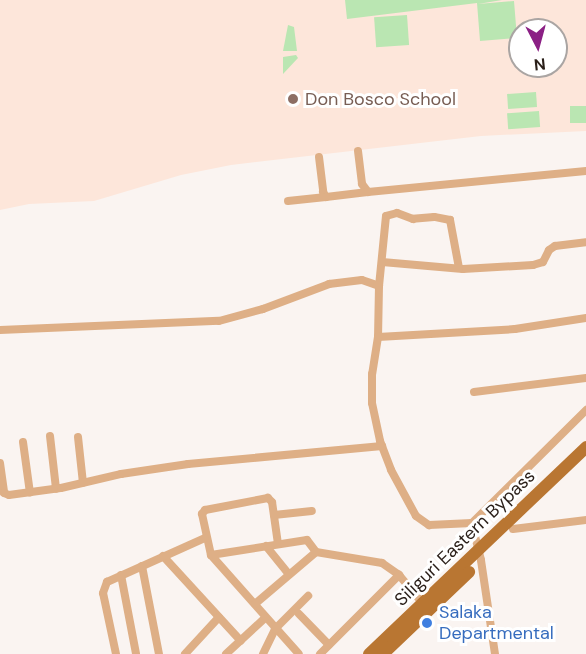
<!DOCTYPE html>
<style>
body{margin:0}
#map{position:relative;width:586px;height:654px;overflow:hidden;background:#faf4f1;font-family:"DM Sans",sans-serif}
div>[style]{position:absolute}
.built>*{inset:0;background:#fde6da}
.green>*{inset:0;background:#bae6b2;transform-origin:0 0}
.minor>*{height:8px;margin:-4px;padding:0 4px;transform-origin:4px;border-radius:4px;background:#deaf86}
.primary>*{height:12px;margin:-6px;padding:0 6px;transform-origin:6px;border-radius:6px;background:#b97632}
.dots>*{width:16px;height:16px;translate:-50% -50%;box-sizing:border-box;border:3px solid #fff;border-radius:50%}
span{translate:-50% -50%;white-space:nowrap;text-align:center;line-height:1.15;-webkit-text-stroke:6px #fff;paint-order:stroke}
.education-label{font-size:18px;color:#785e54}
.left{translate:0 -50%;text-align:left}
.street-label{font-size:18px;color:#2a1f19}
.shop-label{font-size:18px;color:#366cbe}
.north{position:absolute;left:508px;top:18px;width:60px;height:60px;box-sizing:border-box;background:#fff;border:2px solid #aaa5a3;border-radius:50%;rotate:174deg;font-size:16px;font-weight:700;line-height:24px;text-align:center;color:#2a1f19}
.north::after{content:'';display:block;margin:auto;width:21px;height:27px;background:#8b2085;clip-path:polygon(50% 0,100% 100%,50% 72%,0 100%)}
</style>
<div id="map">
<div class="built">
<i style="clip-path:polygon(evenodd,0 0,586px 0,586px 131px,481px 136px,231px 165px,181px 175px,94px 201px,29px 204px,0 210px,0 0,520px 30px,556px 30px,556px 66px,520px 66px,520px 30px)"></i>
</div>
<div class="green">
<i style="clip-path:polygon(345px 0,502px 0,478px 4px,514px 1px,517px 38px,480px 41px,477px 3px,347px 19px)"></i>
<i style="left:407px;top:15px;width:30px;height:33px;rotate:86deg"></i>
<i style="clip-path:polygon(288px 25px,294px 27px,297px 51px,283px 51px)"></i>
<i style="clip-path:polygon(296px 55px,298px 58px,283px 74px,283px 57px)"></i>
<i style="left:536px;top:92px;width:15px;height:29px;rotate:86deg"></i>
<i style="left:586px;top:106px;width:17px;height:16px;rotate:90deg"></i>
<i style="left:539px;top:111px;width:16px;height:32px;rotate:86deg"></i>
</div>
<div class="minor">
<i style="left:358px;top:151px;width:33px;rotate:83deg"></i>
<i style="left:362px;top:184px;width:10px;rotate:53deg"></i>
<i style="left:368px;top:192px;width:219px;rotate:-5.5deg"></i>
<i style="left:319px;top:157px;width:35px;rotate:83deg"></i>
<i style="left:323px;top:192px;width:6px;rotate:59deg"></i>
<i style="left:326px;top:197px;width:42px;rotate:-6.8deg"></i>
<i style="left:288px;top:201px;width:38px;rotate:-6deg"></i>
<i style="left:382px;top:262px;width:81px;rotate:4.9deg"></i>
<i style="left:463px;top:269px;width:70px;rotate:-3.3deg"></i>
<i style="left:533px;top:265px;width:10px;rotate:-17deg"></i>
<i style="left:543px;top:262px;width:13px;rotate:-63deg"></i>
<i style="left:549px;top:250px;width:7px;rotate:-34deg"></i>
<i style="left:555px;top:246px;width:31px;rotate:-7deg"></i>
<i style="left:459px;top:268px;width:49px;rotate:-100.6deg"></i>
<i style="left:450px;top:220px;width:16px;rotate:-169deg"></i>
<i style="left:434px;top:217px;width:21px;rotate:175deg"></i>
<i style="left:413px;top:219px;width:17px;rotate:-159deg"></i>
<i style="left:397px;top:213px;width:11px;rotate:165deg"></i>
<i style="left:386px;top:216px;width:70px;rotate:95.7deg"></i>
<i style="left:379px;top:286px;width:51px;rotate:91.1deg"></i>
<i style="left:378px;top:337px;width:37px;rotate:99deg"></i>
<i style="left:372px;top:374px;width:29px;rotate:90deg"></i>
<i style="left:372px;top:403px;width:39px;rotate:78deg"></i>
<i style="left:380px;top:441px;width:31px;rotate:69deg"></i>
<i style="left:391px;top:470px;width:52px;rotate:61.5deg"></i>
<i style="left:416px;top:516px;width:16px;rotate:35deg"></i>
<i style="left:429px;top:525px;width:43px;rotate:-2.7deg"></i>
<i style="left:0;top:330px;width:219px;rotate:-2.4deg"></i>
<i style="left:219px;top:321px;width:46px;rotate:-15.3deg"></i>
<i style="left:263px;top:309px;width:71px;rotate:-20.7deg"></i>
<i style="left:329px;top:284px;width:33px;rotate:-7deg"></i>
<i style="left:362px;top:280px;width:18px;rotate:19deg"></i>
<i style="left:378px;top:337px;width:137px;rotate:-3.3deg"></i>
<i style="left:515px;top:329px;width:72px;rotate:-8.8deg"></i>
<i style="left:474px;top:392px;width:113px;rotate:-7.1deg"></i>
<i style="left:50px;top:436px;width:53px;rotate:83.5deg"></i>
<i style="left:78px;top:437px;width:46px;rotate:83.8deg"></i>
<i style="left:23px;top:442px;width:51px;rotate:82.2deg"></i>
<i style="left:0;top:463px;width:30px;rotate:82deg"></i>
<i style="left:4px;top:493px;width:5px;rotate:22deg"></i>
<i style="left:9px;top:495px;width:52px;rotate:-7.7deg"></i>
<i style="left:61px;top:488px;width:62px;rotate:-13.1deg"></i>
<i style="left:121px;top:474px;width:68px;rotate:-8.5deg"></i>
<i style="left:188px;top:464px;width:195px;rotate:-5.3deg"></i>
<i style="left:274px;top:515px;width:38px;rotate:-6deg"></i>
<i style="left:513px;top:529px;width:74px;rotate:-7deg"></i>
<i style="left:278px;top:544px;width:42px;rotate:-98.1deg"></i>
<i style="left:272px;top:502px;width:6px;rotate:-135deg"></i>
<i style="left:268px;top:498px;width:64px;rotate:169.2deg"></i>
<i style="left:205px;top:510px;width:5px;rotate:127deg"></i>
<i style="left:202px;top:514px;width:42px;rotate:77.6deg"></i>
<i style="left:211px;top:555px;width:132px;rotate:48.4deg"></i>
<i style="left:266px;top:546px;width:36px;rotate:51deg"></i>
<i style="left:211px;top:555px;width:97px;rotate:-8.9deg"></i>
<i style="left:307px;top:540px;width:15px;rotate:53deg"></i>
<i style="left:316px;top:552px;width:67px;rotate:9.5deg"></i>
<i style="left:382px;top:563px;width:21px;rotate:35deg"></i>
<i style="left:399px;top:575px;width:38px;rotate:50deg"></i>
<i style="left:163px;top:556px;width:115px;rotate:47.5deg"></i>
<i style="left:142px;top:566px;width:90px;rotate:79.1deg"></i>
<i style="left:121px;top:575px;width:80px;rotate:79.2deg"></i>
<i style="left:255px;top:604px;width:80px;rotate:-40.4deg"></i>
<i style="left:299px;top:614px;width:43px;rotate:45.9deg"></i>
<i style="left:116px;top:654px;width:62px;rotate:-102deg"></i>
<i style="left:103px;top:593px;width:12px;rotate:-70deg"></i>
<i style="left:107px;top:582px;width:107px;rotate:-24.2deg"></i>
<i style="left:185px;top:654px;width:50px;rotate:-47.4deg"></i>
<i style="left:226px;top:654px;width:53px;rotate:-42.7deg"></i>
<i style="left:263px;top:654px;width:28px;rotate:-64deg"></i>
<i style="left:275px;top:629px;width:47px;rotate:-45deg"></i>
<i style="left:320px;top:654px;width:112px;rotate:-45deg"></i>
<i style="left:495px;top:654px;width:95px;rotate:-98.5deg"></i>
<i style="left:481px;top:560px;width:38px;rotate:-104deg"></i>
<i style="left:472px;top:523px;width:161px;rotate:-44.7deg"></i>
</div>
<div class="primary">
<i style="left:369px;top:654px;width:300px;rotate:-43.6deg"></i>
<i style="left:383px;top:654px;width:119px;rotate:-43.6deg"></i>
</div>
<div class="dots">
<i style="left:293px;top:99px;background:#8d6e63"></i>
<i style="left:427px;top:623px;background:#3f7fe0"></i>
</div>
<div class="education-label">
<span class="left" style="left:305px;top:99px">Don Bosco School</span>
</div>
<div class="street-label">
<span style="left:465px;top:538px;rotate:-44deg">Siliguri Eastern Bypass</span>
</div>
<div class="shop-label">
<span class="left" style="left:439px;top:623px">Salaka<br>Departmental</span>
</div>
<div class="north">N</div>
</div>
